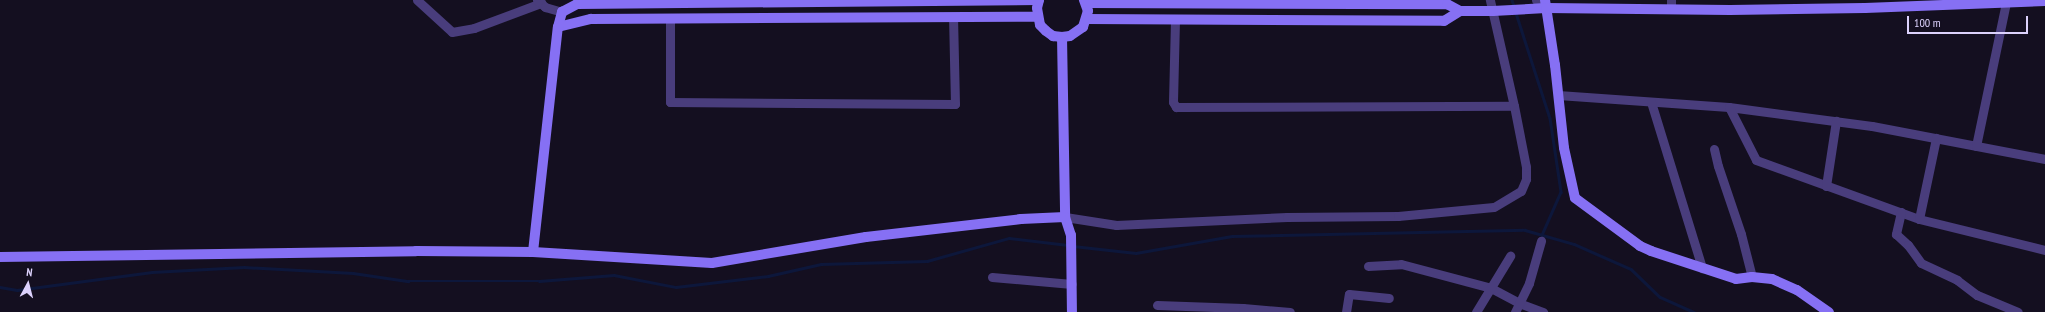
<!DOCTYPE html>
<style>
body{margin:0}
#map{position:relative;width:2045px;height:312px;overflow:hidden;background:#140f20;font-family:"PT Sans Narrow",sans-serif}
div>[style]{position:absolute}
.stream>*{height:2.5px;margin:-1.25px;padding:0 1.25px;transform-origin:1.25px;border-radius:1.25px;background:#0d173b}
.street>*{height:9px;margin:-4.5px;padding:0 4.5px;transform-origin:4.5px;border-radius:4.5px;background:#493d7c}
.secondary>*{height:10px;margin:-5px;padding:0 5px;transform-origin:5px;border-radius:5px;background:#8670f4}
span{translate:-50% -50%;white-space:nowrap;text-align:center;line-height:1.15;-webkit-text-stroke:3.5px #140f20;paint-order:stroke}
.north{position:absolute;left:8px;top:264px;width:40px;height:40px;-webkit-text-stroke:3px #140f20;paint-order:stroke;rotate:7deg;font-size:11px;font-weight:700;line-height:16px;text-align:center;color:#dcd1fc}
.north::after{content:'';display:block;margin:auto;width:14px;height:18px;background:#dcd1fc;clip-path:polygon(50% 0,100% 100%,50% 72%,0 100%)}
.scale{position:absolute;left:1907px;top:16px;width:121px;height:18px;box-sizing:border-box;border:2px solid #dcd1fc;border-top:0;padding-left:5px;font-size:12px;line-height:14px;white-space:nowrap;color:#dcd1fc;-webkit-text-stroke:3px #140f20;paint-order:stroke}
</style>
<div id="map">
<div class="stream">
<i style="left:1512px;top:0;width:6px;rotate:72deg"></i>
<i style="left:1516px;top:13px;width:110px;rotate:72.1deg"></i>
<i style="left:1550px;top:118px;width:75px;rotate:81.5deg"></i>
<i style="left:1561px;top:192px;width:47px;rotate:113.8deg"></i>
<i style="left:1073px;top:246px;width:63px;rotate:6.3deg"></i>
<i style="left:1136px;top:253px;width:97px;rotate:-10deg"></i>
<i style="left:1232px;top:236px;width:293px;rotate:-1.2deg"></i>
<i style="left:1525px;top:230px;width:51px;rotate:15.9deg"></i>
<i style="left:1574px;top:244px;width:62px;rotate:23.7deg"></i>
<i style="left:1631px;top:269px;width:40px;rotate:44deg"></i>
<i style="left:1660px;top:297px;width:37px;rotate:24deg"></i>
<i style="left:0;top:287px;width:17px;rotate:10deg"></i>
<i style="left:17px;top:290px;width:136px;rotate:-7.6deg"></i>
<i style="left:152px;top:272px;width:92px;rotate:-3.1deg"></i>
<i style="left:244px;top:267px;width:109px;rotate:3.2deg"></i>
<i style="left:353px;top:273px;width:56px;rotate:8.3deg"></i>
<i style="left:408px;top:281px;width:131px"></i>
<i style="left:539px;top:281px;width:75px;rotate:-4.6deg"></i>
<i style="left:614px;top:275px;width:63px;rotate:11deg"></i>
<i style="left:676px;top:287px;width:93px;rotate:-6.8deg"></i>
<i style="left:768px;top:276px;width:54px;rotate:-12.8deg"></i>
<i style="left:821px;top:264px;width:106px;rotate:-1.6deg"></i>
<i style="left:927px;top:261px;width:85px;rotate:-15.7deg"></i>
<i style="left:1009px;top:238px;width:59px;rotate:6.8deg"></i>
</div>
<div class="street">
<i style="left:417px;top:0;width:47px;rotate:42.4deg"></i>
<i style="left:452px;top:32px;width:22px;rotate:-10deg"></i>
<i style="left:474px;top:28px;width:72px;rotate:-20.5deg"></i>
<i style="left:537px;top:0;width:11px;rotate:41deg"></i>
<i style="left:545px;top:7px;width:18px;rotate:16deg"></i>
<i style="left:1536px;top:0;width:13px;rotate:39deg"></i>
<i style="left:1671px;top:9px;width:9px;rotate:-90deg"></i>
<i style="left:670px;top:19px;width:83px;rotate:90deg"></i>
<i style="left:670px;top:102px;width:285px;rotate:0.4deg"></i>
<i style="left:955px;top:104px;width:86px;rotate:-91.3deg"></i>
<i style="left:1175px;top:20px;width:82px;rotate:91.4deg"></i>
<i style="left:1173px;top:102px;width:6px;rotate:59deg"></i>
<i style="left:1176px;top:107px;width:338px;rotate:-0.2deg"></i>
<i style="left:1558px;top:95px;width:171px;rotate:4deg"></i>
<i style="left:1729px;top:107px;width:144px;rotate:7.6deg"></i>
<i style="left:1872px;top:126px;width:176px;rotate:10.8deg"></i>
<i style="left:1651px;top:102px;width:174px;rotate:72.9deg"></i>
<i style="left:1729px;top:107px;width:59px;rotate:63deg"></i>
<i style="left:1756px;top:160px;width:173px;rotate:19.9deg"></i>
<i style="left:1919px;top:219px;width:130px;rotate:13.8deg"></i>
<i style="left:1976px;top:146px;width:146px;rotate:-78.2deg"></i>
<i style="left:1714px;top:149px;width:17px;rotate:77deg"></i>
<i style="left:1718px;top:166px;width:72px;rotate:71.3deg"></i>
<i style="left:1741px;top:234px;width:44px;rotate:75.7deg"></i>
<i style="left:1826px;top:186px;width:66px;rotate:-81.3deg"></i>
<i style="left:1901px;top:212px;width:23px;rotate:103deg"></i>
<i style="left:1896px;top:234px;width:16px;rotate:43deg"></i>
<i style="left:1908px;top:245px;width:22px;rotate:54deg"></i>
<i style="left:1921px;top:263px;width:40px;rotate:25deg"></i>
<i style="left:1957px;top:280px;width:25px;rotate:37deg"></i>
<i style="left:1977px;top:295px;width:44px;rotate:22.5deg"></i>
<i style="left:1065px;top:217px;width:52px;rotate:8.9deg"></i>
<i style="left:1116px;top:225px;width:171px;rotate:-2.7deg"></i>
<i style="left:1287px;top:217px;width:111px;rotate:-0.5deg"></i>
<i style="left:1398px;top:216px;width:96px;rotate:-5.4deg"></i>
<i style="left:1494px;top:207px;width:31px;rotate:-31deg"></i>
<i style="left:1521px;top:191px;width:13px;rotate:-67deg"></i>
<i style="left:1526px;top:179px;width:12px;rotate:-90deg"></i>
<i style="left:1526px;top:167px;width:62px;rotate:-101.1deg"></i>
<i style="left:1514px;top:106px;width:109px;rotate:-102.8deg"></i>
<i style="left:1919px;top:219px;width:83px;rotate:-78.1deg"></i>
<i style="left:1368px;top:266px;width:33px;rotate:-3deg"></i>
<i style="left:1401px;top:264px;width:93px;rotate:14.9deg"></i>
<i style="left:1491px;top:288px;width:32px;rotate:28deg"></i>
<i style="left:1519px;top:303px;width:26px;rotate:21deg"></i>
<i style="left:992px;top:277px;width:80px;rotate:5deg"></i>
<i style="left:1157px;top:305px;width:86px;rotate:2deg"></i>
<i style="left:1243px;top:308px;width:47px;rotate:4.9deg"></i>
<i style="left:1346px;top:312px;width:18px;rotate:-81deg"></i>
<i style="left:1349px;top:294px;width:40px;rotate:5.7deg"></i>
<i style="left:1476px;top:312px;width:66px;rotate:-58.7deg"></i>
<i style="left:1515px;top:312px;width:32px;rotate:-64deg"></i>
<i style="left:1529px;top:283px;width:44px;rotate:-74.1deg"></i>
</div>
<div class="secondary">
<i style="left:1039px;top:0;width:8px;rotate:104deg"></i>
<i style="left:1037px;top:8px;width:17px;rotate:80deg"></i>
<i style="left:1040px;top:25px;width:8px;rotate:45deg"></i>
<i style="left:1046px;top:31px;width:9px;rotate:36deg"></i>
<i style="left:1053px;top:36px;width:9px;rotate:6deg"></i>
<i style="left:1062px;top:37px;width:8px;rotate:-7deg"></i>
<i style="left:1070px;top:36px;width:16px;rotate:-35deg"></i>
<i style="left:1083px;top:27px;width:17px;rotate:-73deg"></i>
<i style="left:1088px;top:11px;width:12px;rotate:-110deg"></i>
<i style="left:1545px;top:0;width:66px;rotate:81.3deg"></i>
<i style="left:1555px;top:65px;width:83px;rotate:83.8deg"></i>
<i style="left:1564px;top:148px;width:51px;rotate:77.6deg"></i>
<i style="left:1575px;top:198px;width:81px;rotate:36.4deg"></i>
<i style="left:1640px;top:246px;width:12px;rotate:24deg"></i>
<i style="left:1651px;top:251px;width:89px;rotate:18.2deg"></i>
<i style="left:1736px;top:279px;width:16px;rotate:-7deg"></i>
<i style="left:1752px;top:277px;width:20px;rotate:6deg"></i>
<i style="left:1772px;top:279px;width:27px;rotate:24deg"></i>
<i style="left:1797px;top:290px;width:39px;rotate:35deg"></i>
<i style="left:1086px;top:3px;width:361px;rotate:0.2deg"></i>
<i style="left:1447px;top:4px;width:15px;rotate:28deg"></i>
<i style="left:1460px;top:11px;width:33px"></i>
<i style="left:1493px;top:11px;width:53px;rotate:-3.2deg"></i>
<i style="left:1546px;top:8px;width:184px;rotate:0.6deg"></i>
<i style="left:1730px;top:10px;width:135px;rotate:-0.8deg"></i>
<i style="left:1865px;top:8px;width:180px;rotate:-2.2deg"></i>
<i style="left:1086px;top:19px;width:358px;rotate:0.3deg"></i>
<i style="left:1444px;top:21px;width:19px;rotate:-32deg"></i>
<i style="left:558px;top:27px;width:34px;rotate:-14deg"></i>
<i style="left:591px;top:19px;width:446px;rotate:-0.3deg"></i>
<i style="left:1062px;top:37px;width:180px;rotate:89deg"></i>
<i style="left:1065px;top:217px;width:19px;rotate:72deg"></i>
<i style="left:1071px;top:235px;width:77px;rotate:89.3deg"></i>
<i style="left:533px;top:252px;width:226px;rotate:-83.7deg"></i>
<i style="left:558px;top:27px;width:16px;rotate:-75deg"></i>
<i style="left:562px;top:12px;width:17px;rotate:-28deg"></i>
<i style="left:577px;top:4px;width:462px;rotate:-0.5deg"></i>
<i style="left:0;top:257px;width:416px;rotate:-0.8deg"></i>
<i style="left:416px;top:251px;width:117px;rotate:0.5deg"></i>
<i style="left:533px;top:252px;width:179px;rotate:3.5deg"></i>
<i style="left:712px;top:263px;width:156px;rotate:-9.6deg"></i>
<i style="left:866px;top:237px;width:156px;rotate:-6.6deg"></i>
<i style="left:1021px;top:219px;width:44px;rotate:-2.6deg"></i>
</div>
<div class="north">N</div>
<div class="scale">100 m</div>
</div>
